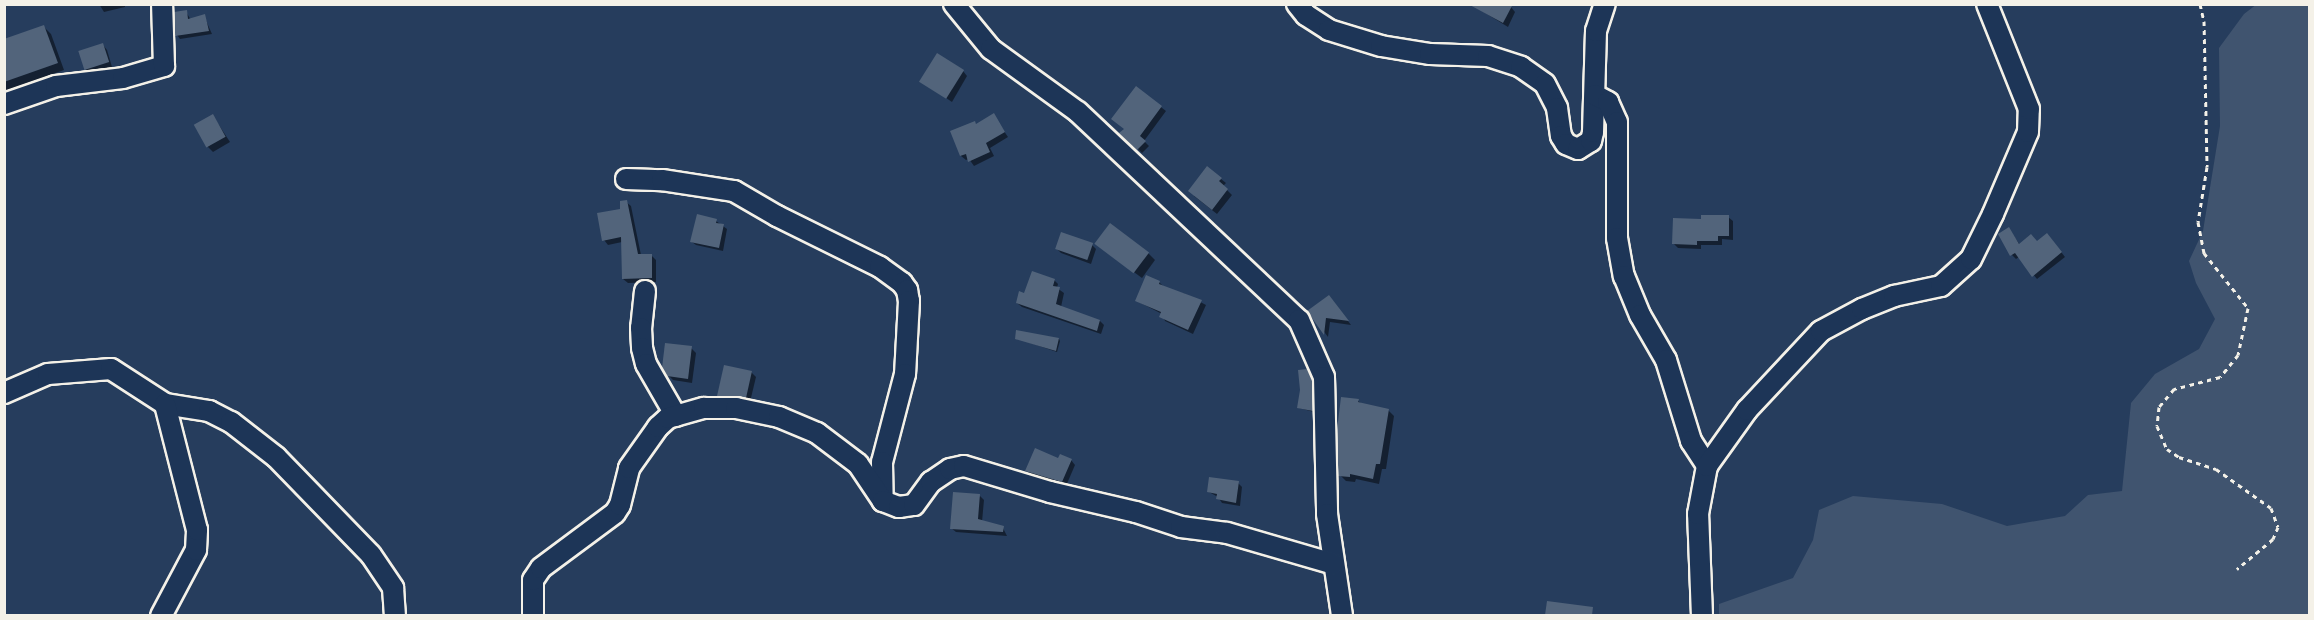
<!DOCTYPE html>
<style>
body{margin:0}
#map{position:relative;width:2314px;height:620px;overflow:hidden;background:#263d5d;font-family:Caveat,sans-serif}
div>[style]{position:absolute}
.green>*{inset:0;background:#40546f}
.shadow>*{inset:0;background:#0007}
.building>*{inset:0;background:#52647b;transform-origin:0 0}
.path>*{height:3px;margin-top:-1.5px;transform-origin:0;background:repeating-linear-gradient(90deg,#f4f1e8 0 4.5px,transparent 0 9px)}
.roads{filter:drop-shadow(2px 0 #f4f1e8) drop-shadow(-2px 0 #f4f1e8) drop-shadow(0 2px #f4f1e8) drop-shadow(0 -2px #f4f1e8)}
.minor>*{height:20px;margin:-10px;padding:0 10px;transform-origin:10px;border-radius:10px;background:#1d3557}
span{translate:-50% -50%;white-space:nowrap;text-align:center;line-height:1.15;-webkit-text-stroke:4.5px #1d3557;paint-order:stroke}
.frame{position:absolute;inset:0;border:6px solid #f4f1e8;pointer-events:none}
</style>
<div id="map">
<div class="green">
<i style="clip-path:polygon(2257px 4px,2309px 5px,2309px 615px,1719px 615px,1719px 604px,1793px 578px,1813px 540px,1819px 510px,1853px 496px,1942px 504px,2007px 526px,2065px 516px,2088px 495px,2122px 491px,2131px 403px,2155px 374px,2199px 349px,2215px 319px,2196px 283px,2189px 261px,2203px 231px,2220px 126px,2219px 48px,2244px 14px)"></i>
</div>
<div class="shadow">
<i style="clip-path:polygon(99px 4px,125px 4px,125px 7px,104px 12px)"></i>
<i style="clip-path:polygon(1511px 7px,1515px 12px,1508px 27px,1482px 11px)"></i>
<i style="clip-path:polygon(186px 12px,191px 20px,204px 16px,212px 34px,180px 39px,177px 35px)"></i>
<i style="clip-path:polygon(44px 27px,51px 34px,64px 70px,20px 86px,22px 94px,4px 101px,4px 53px)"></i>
<i style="clip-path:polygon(103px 45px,107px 50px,112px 67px,90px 73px,85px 69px,80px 52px)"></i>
<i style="clip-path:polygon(963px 71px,967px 76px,952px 102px,921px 81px)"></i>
<i style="clip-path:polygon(1136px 88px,1166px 111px,1144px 141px,1149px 146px,1142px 153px,1122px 133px,1125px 129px)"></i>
<i style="clip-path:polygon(993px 115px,1008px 137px,990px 148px,994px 156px,974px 166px,969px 159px,966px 160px,961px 156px,952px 132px,975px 123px,977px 125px)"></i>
<i style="clip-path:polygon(213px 116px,230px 142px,213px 152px,208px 147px)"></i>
<i style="clip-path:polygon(1221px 179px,1226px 183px,1223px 186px,1232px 195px,1217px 214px,1194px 196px)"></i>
<i style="clip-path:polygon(626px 202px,631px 206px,641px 255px,651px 255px,656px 260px,656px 282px,628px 283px,623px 279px,622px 242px,608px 245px,604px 240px)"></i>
<i style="clip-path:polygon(1728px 217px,1733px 221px,1733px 240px,1722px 239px,1722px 245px,1701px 245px,1701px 249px,1678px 248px,1674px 244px,1703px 221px)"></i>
<i style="clip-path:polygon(716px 221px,727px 229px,723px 251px,696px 245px,692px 242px)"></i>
<i style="clip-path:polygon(2009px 229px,2020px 245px,2051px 239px,2065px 257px,2037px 279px,2019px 257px,2016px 259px,2012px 255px)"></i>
<i style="clip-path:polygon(1092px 245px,1096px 249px,1091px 264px,1061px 253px,1057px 249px)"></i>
<i style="clip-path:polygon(1104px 250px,1148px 253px,1155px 260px,1142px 278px)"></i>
<i style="clip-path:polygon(1054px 280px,1058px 284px,1057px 288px,1064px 293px,1061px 307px,1100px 321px,1104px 325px,1101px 334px,1022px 307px,1017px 303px,1025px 295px)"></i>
<i style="clip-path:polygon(1159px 282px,1164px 287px,1182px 296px,1183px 293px,1206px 305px,1193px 334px,1165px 321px,1162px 314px,1137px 301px)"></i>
<i style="clip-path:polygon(1333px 301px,1351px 325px,1330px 322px,1328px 337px,1309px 312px)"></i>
<i style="clip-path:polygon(1016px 338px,1059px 339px,1060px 341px,1057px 352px)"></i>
<i style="clip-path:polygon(691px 348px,696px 353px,692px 383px,673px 380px,668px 375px)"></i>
<i style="clip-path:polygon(1307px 371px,1313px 383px,1314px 412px,1299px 408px)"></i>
<i style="clip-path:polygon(751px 372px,756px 377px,750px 402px,724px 400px,719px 396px)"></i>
<i style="clip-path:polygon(1358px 401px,1362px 404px,1388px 410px,1394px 416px,1386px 469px,1382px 469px,1379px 484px,1356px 479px,1355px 482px,1346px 481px,1340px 475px)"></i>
<i style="clip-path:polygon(1059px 460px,1071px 460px,1075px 465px,1066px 486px,1031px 475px,1027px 471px)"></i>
<i style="clip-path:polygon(1238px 483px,1242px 487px,1240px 506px,1222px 503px,1218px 497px,1209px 492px)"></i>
<i style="clip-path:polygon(980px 496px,984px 500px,982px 522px,1003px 528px,1007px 536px,956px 532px,951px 528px)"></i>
</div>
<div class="building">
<i style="clip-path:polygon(1468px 4px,1513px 4px,1503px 23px)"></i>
<i style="clip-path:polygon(187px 10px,188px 19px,205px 14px,209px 31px,175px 36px,174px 12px)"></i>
<i style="clip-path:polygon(44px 25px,58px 63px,4px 82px,4px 39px)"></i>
<i style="left:103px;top:43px;width:20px;height:26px;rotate:72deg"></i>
<i style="left:937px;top:53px;width:32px;height:34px;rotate:32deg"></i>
<i style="clip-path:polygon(1136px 86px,1162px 106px,1140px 136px,1146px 141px,1137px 150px,1119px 133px,1124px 129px,1111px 119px)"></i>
<i style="clip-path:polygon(994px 113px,1005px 132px,986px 143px,990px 152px,968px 162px,966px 154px,960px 156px,950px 131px,975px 121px,976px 124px)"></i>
<i style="left:213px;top:114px;width:26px;height:22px;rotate:61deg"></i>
<i style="clip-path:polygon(1207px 166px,1222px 178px,1219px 181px,1228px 189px,1212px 210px,1188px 191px)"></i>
<i style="clip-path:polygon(627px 200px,638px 254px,652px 254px,652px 278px,622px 279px,621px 237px,602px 241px,597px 213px,620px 209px,620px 201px)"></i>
<i style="clip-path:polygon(697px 214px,717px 219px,716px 223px,724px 224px,719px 248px,690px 242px)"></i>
<i style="clip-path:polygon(1701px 215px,1729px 215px,1729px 236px,1718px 236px,1718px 241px,1697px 241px,1697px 245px,1672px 244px,1673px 218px,1701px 219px)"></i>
<i style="left:1110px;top:223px;width:49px;height:26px;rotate:37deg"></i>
<i style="clip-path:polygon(2009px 227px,2019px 244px,2031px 234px,2037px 241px,2047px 233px,2062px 252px,2032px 277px,2015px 253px,2010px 256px,1998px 234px)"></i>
<i style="left:1061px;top:232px;width:34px;height:18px;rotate:19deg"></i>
<i style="clip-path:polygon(1032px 271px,1055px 279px,1053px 286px,1060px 287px,1056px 304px,1100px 320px,1097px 331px,1016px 303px,1019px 291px,1024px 293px)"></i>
<i style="clip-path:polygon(1146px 275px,1160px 281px,1159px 284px,1202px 300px,1188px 330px,1159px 317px,1161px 312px,1135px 301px)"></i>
<i style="clip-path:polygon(1329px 295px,1349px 321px,1326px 318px,1324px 335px,1307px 311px)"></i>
<i style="clip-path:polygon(1016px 330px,1059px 338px,1056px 351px,1015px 339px)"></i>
<i style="clip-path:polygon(665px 343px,692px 346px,688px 379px,667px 376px,662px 368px)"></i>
<i style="clip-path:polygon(724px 365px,752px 371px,746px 398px,717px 396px)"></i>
<i style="clip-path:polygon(1307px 369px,1312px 380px,1313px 411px,1297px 408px,1300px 390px,1298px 370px)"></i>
<i style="clip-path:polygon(1341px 397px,1359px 399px,1358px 402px,1389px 409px,1380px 464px,1376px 464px,1373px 479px,1350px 474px,1350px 477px,1338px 476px,1337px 430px)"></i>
<i style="clip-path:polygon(1035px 448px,1058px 458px,1060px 454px,1072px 459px,1062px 482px,1025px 471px)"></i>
<i style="clip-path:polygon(1209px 477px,1239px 481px,1236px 503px,1216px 499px,1217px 494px,1207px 492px)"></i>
<i style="clip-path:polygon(953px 492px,980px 494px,978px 519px,1004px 526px,1003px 532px,950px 529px)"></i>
<i style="clip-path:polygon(1547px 601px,1593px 607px,1592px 615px,1545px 615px)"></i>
</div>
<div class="path">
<i style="left:2200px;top:4px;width:17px;rotate:77deg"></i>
<i style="left:2204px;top:21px;width:146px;rotate:88.8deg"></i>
<i style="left:2207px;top:167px;width:56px;rotate:99.3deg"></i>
<i style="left:2198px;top:222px;width:32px;rotate:79deg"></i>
<i style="left:2204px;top:253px;width:70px;rotate:51.3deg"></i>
<i style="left:2248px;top:308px;width:48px;rotate:102deg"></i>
<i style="left:2238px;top:355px;width:28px;rotate:129deg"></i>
<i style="left:2220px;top:377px;width:48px;rotate:165.4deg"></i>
<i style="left:2174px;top:389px;width:23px;rotate:130deg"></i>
<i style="left:2159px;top:407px;width:19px;rotate:96deg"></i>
<i style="left:2157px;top:426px;width:25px;rotate:67deg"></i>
<i style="left:2167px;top:449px;width:14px;rotate:34deg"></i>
<i style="left:2179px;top:457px;width:39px;rotate:18deg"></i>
<i style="left:2216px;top:469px;width:67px;rotate:35.3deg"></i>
<i style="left:2271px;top:508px;width:20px;rotate:70deg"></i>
<i style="left:2278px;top:527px;width:13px;rotate:113deg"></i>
<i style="left:2273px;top:539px;width:47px;rotate:140.2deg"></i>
</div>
<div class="roads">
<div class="minor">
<i style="left:954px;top:4px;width:58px;rotate:50.6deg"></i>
<i style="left:991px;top:49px;width:107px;rotate:35.9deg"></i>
<i style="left:1078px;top:112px;width:303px;rotate:43.3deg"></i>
<i style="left:1299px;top:320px;width:62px;rotate:66.3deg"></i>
<i style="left:1324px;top:377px;width:137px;rotate:88.7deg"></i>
<i style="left:1327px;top:514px;width:103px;rotate:81.6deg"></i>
<i style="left:1297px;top:4px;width:14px;rotate:51deg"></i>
<i style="left:1306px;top:15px;width:27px;rotate:33deg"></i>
<i style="left:1329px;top:30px;width:54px;rotate:17.1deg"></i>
<i style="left:1381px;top:46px;width:50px;rotate:9.3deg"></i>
<i style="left:1430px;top:54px;width:58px;rotate:2deg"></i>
<i style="left:1488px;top:56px;width:35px;rotate:18deg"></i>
<i style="left:1521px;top:67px;width:29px;rotate:35deg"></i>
<i style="left:1545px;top:84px;width:27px;rotate:63deg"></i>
<i style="left:1557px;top:108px;width:28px;rotate:82deg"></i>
<i style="left:1561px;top:136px;width:9px;rotate:58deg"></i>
<i style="left:1566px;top:144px;width:13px;rotate:23deg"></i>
<i style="left:1578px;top:149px;width:15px;rotate:-32deg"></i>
<i style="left:1591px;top:141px;width:9px;rotate:-77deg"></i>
<i style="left:1593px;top:132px;width:101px;rotate:-88.3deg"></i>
<i style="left:1596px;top:31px;width:28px;rotate:-72deg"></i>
<i style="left:1595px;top:95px;width:15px;rotate:28deg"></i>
<i style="left:1608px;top:102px;width:22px;rotate:66deg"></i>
<i style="left:1617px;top:122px;width:116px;rotate:90deg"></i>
<i style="left:1617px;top:238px;width:39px;rotate:80deg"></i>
<i style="left:1624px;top:276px;width:42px;rotate:67.7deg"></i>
<i style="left:1640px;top:315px;width:52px;rotate:60deg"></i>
<i style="left:1666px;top:360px;width:85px;rotate:72.8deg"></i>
<i style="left:1691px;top:441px;width:30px;rotate:57deg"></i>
<i style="left:4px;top:104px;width:55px;rotate:-19.1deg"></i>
<i style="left:56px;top:86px;width:67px;rotate:-6.8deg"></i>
<i style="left:123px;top:78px;width:43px;rotate:-16.3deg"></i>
<i style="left:164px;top:66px;width:62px;rotate:-91.8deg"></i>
<i style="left:626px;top:179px;width:36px;rotate:2deg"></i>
<i style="left:662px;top:180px;width:73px;rotate:8.7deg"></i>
<i style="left:734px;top:191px;width:50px;rotate:30.2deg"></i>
<i style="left:777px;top:216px;width:115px;rotate:26.3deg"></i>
<i style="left:880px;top:267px;width:27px;rotate:36deg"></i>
<i style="left:902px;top:283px;width:9px;rotate:54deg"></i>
<i style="left:907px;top:290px;width:11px;rotate:80deg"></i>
<i style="left:909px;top:301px;width:73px;rotate:93.1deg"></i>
<i style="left:905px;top:374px;width:91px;rotate:104.6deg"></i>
<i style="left:882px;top:462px;width:39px;rotate:89deg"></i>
<i style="left:645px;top:291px;width:37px;rotate:96deg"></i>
<i style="left:641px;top:328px;width:20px;rotate:87deg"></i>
<i style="left:642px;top:348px;width:16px;rotate:76deg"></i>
<i style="left:646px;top:364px;width:60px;rotate:60deg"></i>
<i style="left:4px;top:393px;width:48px;rotate:-23.4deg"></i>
<i style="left:48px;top:374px;width:63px;rotate:-4.5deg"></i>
<i style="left:111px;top:369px;width:64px;rotate:32.9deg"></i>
<i style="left:165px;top:404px;width:45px;rotate:9deg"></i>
<i style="left:209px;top:411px;width:25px;rotate:27deg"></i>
<i style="left:231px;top:422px;width:57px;rotate:37.9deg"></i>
<i style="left:276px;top:457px;width:136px;rotate:45.9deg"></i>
<i style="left:371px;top:555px;width:40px;rotate:56deg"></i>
<i style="left:393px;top:588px;width:28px;rotate:86deg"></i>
<i style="left:161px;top:616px;width:75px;rotate:-62.1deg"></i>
<i style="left:196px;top:550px;width:20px;rotate:-87deg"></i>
<i style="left:197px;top:530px;width:130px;rotate:-104.3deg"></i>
<i style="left:533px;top:616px;width:36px;rotate:-90deg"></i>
<i style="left:533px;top:580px;width:14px;rotate:-56deg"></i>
<i style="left:541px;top:568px;width:92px;rotate:-36.6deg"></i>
<i style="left:615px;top:513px;width:9px;rotate:-58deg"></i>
<i style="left:620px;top:505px;width:38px;rotate:-76deg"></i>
<i style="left:629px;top:468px;width:50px;rotate:-54.7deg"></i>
<i style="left:658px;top:427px;width:13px;rotate:-42deg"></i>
<i style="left:668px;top:418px;width:37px;rotate:-16deg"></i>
<i style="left:704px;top:408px;width:32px"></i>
<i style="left:736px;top:408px;width:44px;rotate:11.8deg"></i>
<i style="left:779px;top:417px;width:41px;rotate:22.8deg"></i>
<i style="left:817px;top:433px;width:51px;rotate:37.1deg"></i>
<i style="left:858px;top:464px;width:45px;rotate:56deg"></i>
<i style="left:883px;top:501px;width:17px;rotate:21deg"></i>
<i style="left:899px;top:507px;width:15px;rotate:-8deg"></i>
<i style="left:914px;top:505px;width:29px;rotate:-54deg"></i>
<i style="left:931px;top:482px;width:23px;rotate:-34deg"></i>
<i style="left:950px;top:469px;width:14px;rotate:-12deg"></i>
<i style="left:964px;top:466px;width:90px;rotate:16.8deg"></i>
<i style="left:1050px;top:492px;width:88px;rotate:13.1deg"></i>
<i style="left:1136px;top:512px;width:47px;rotate:18.4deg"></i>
<i style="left:1181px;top:527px;width:46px;rotate:7.4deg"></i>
<i style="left:1227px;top:533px;width:111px;rotate:16.2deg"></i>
<i style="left:1702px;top:616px;width:102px;rotate:-92.2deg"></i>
<i style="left:1698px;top:514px;width:49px;rotate:-79.4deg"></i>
<i style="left:1707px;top:466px;width:69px;rotate:-54.5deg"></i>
<i style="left:1747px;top:410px;width:108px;rotate:-46.9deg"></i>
<i style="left:1821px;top:331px;width:47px;rotate:-28.2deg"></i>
<i style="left:1862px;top:309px;width:35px;rotate:-22deg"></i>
<i style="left:1894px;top:296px;width:48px;rotate:-12deg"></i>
<i style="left:1941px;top:286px;width:40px;rotate:-42deg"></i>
<i style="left:1971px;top:259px;width:50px;rotate:-63.9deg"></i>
<i style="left:1993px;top:214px;width:89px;rotate:-66.9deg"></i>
<i style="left:2028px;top:132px;width:23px;rotate:-88deg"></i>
<i style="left:2029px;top:109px;width:113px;rotate:-111.8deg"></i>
</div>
</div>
<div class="frame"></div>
</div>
